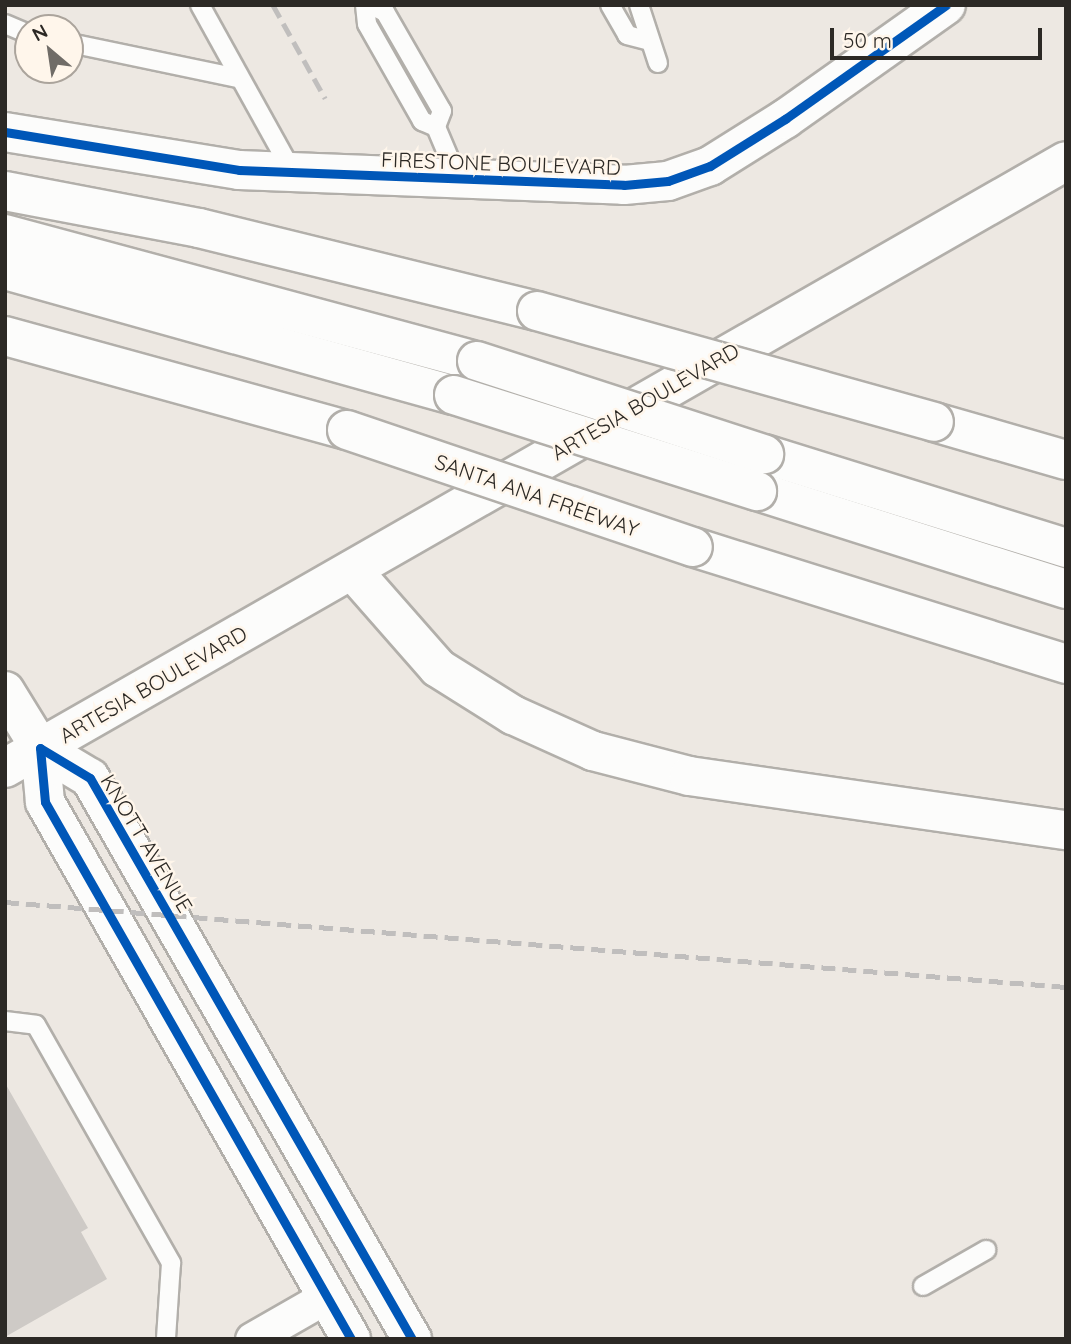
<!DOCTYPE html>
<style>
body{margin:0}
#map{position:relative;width:1071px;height:1344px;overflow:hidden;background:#ede8e2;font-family:Quicksand,sans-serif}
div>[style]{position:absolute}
.building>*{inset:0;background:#cecac6}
.roads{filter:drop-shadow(2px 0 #b2afaa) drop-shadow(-2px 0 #b2afaa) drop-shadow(0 2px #b2afaa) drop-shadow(0 -2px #b2afaa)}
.service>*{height:18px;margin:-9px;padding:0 9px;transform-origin:9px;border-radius:9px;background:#fcfcfb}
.minor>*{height:33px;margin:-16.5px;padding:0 16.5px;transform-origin:16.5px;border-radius:16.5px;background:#fcfcfb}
.tertiary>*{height:38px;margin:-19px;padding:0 19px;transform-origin:19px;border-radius:19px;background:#fcfcfb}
.secondary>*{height:38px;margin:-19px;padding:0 19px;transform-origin:19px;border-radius:19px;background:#fcfcfb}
.motorway>*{height:38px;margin:-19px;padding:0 19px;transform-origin:19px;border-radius:19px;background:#fcfcfb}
.rail>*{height:5px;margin-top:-2.5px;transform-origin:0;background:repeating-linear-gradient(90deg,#c0bebd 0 14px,transparent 0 21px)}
.bridges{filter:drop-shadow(2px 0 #b2afaa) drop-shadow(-2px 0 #b2afaa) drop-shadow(0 2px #b2afaa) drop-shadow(0 -2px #b2afaa)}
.motorway-bridge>*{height:38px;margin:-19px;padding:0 19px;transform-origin:19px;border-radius:19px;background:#fcfcfb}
.cycleway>*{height:9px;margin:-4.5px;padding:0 4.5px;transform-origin:4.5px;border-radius:4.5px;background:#0057b8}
span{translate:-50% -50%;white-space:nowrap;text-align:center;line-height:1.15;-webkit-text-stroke:5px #fff6eb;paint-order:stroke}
.street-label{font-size:21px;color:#2c2925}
.frame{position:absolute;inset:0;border:7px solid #2c2925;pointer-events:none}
.north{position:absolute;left:14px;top:14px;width:70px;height:70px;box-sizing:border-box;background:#fff6eb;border:2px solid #aba49c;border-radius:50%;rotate:331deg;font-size:19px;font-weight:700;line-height:28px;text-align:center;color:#2c2925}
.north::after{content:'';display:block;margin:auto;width:24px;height:32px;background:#706c67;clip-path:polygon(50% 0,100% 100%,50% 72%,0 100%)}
.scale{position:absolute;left:830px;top:28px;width:212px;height:32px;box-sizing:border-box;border:4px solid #2c2925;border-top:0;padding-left:9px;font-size:21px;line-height:24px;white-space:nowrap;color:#2c2925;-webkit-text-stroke:5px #fff6eb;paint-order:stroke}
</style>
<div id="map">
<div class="building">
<i style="clip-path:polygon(5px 1083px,88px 1228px,81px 1232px,107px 1279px,5px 1337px)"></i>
</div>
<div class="roads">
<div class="service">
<i style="left:200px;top:5px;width:192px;rotate:61deg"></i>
<i style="left:365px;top:5px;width:19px;rotate:84deg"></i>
<i style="left:367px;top:24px;width:112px;rotate:60.4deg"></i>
<i style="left:422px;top:121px;width:15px;rotate:23deg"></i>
<i style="left:371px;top:5px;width:16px;rotate:27deg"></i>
<i style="left:385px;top:12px;width:114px;rotate:60.1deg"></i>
<i style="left:442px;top:111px;width:17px;rotate:111deg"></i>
<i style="left:436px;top:127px;width:56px;rotate:67.1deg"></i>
<i style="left:610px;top:5px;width:34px;rotate:60deg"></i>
<i style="left:627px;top:35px;width:20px;rotate:15deg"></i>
<i style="left:639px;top:5px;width:61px;rotate:71.9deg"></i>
<i style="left:5px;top:24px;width:25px;rotate:23deg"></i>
<i style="left:70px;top:43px;width:172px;rotate:11.8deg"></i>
<i style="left:5px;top:1021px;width:31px;rotate:7deg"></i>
<i style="left:36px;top:1025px;width:274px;rotate:60.4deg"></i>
<i style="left:171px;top:1263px;width:76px;rotate:93.8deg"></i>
<i style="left:923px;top:1286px;width:73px;rotate:-29.7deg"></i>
</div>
<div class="minor">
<i style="left:252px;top:1339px;width:86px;rotate:-29.8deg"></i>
</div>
<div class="tertiary">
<i style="left:5px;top:132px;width:237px;rotate:9.2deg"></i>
<i style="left:239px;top:170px;width:385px;rotate:2.2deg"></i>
<i style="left:624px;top:185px;width:44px;rotate:-5.2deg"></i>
<i style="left:668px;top:181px;width:45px;rotate:-19.7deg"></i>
<i style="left:710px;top:166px;width:89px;rotate:-32.1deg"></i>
<i style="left:785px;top:119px;width:197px;rotate:-35.3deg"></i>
</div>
<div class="secondary">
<i style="left:40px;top:748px;width:58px;rotate:31deg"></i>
<i style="left:90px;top:778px;width:647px;rotate:60.15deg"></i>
<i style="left:40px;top:748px;width:54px;rotate:84.7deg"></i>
<i style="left:45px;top:802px;width:618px;rotate:60.32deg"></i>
<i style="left:5px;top:768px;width:1222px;rotate:-29.77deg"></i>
</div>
<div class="motorway">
<i style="left:5px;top:191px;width:197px;rotate:10.8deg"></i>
<i style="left:199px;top:228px;width:348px;rotate:13.8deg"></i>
<i style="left:5px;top:234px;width:489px;rotate:15.1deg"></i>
<i style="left:5px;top:270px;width:466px;rotate:15.6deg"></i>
<i style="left:5px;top:336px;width:355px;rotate:15.4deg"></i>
<i style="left:934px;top:422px;width:137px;rotate:16.1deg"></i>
<i style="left:764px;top:454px;width:316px;rotate:17.3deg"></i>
<i style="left:757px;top:491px;width:324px;rotate:17.6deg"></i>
<i style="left:693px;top:547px;width:391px;rotate:17.4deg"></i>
<i style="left:352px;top:570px;width:130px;rotate:48.7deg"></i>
<i style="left:438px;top:668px;width:89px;rotate:32.1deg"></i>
<i style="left:513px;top:715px;width:88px;rotate:24.2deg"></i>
<i style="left:593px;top:751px;width:99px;rotate:14.6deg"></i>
<i style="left:689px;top:776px;width:381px;rotate:8.2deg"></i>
<i style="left:5px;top:691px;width:67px;rotate:58.4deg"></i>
</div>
</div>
<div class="rail">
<i style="left:273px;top:5px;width:107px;rotate:60.8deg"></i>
<i style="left:5px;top:902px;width:1064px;rotate:4.58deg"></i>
</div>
<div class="bridges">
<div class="motorway-bridge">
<i style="left:537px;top:311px;width:412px;rotate:15.6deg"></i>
<i style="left:477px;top:361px;width:302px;rotate:18deg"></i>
<i style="left:454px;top:395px;width:318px;rotate:17.6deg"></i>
<i style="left:347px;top:430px;width:365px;rotate:18.7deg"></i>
</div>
</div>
<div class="cycleway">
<i style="left:5px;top:132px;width:237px;rotate:9.2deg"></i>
<i style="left:239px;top:170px;width:385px;rotate:2.2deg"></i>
<i style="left:624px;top:185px;width:44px;rotate:-5.2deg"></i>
<i style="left:668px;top:181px;width:45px;rotate:-19.7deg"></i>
<i style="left:710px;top:166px;width:89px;rotate:-32.1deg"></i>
<i style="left:785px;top:119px;width:197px;rotate:-35.3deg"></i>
<i style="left:40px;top:748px;width:58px;rotate:31deg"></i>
<i style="left:90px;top:778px;width:647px;rotate:60.15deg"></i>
<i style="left:40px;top:748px;width:54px;rotate:84.7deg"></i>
<i style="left:45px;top:802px;width:618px;rotate:60.32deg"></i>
</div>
<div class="street-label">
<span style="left:501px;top:163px;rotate:2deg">FIRESTONE BOULEVARD</span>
<span style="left:645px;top:401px;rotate:-30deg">ARTESIA BOULEVARD</span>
<span style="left:537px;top:495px;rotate:19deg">SANTA ANA FREEWAY</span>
<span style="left:153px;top:684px;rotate:-30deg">ARTESIA BOULEVARD</span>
<span style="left:147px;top:843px;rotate:59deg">KNOTT AVENUE</span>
</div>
<div class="frame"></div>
<div class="north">N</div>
<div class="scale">50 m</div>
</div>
